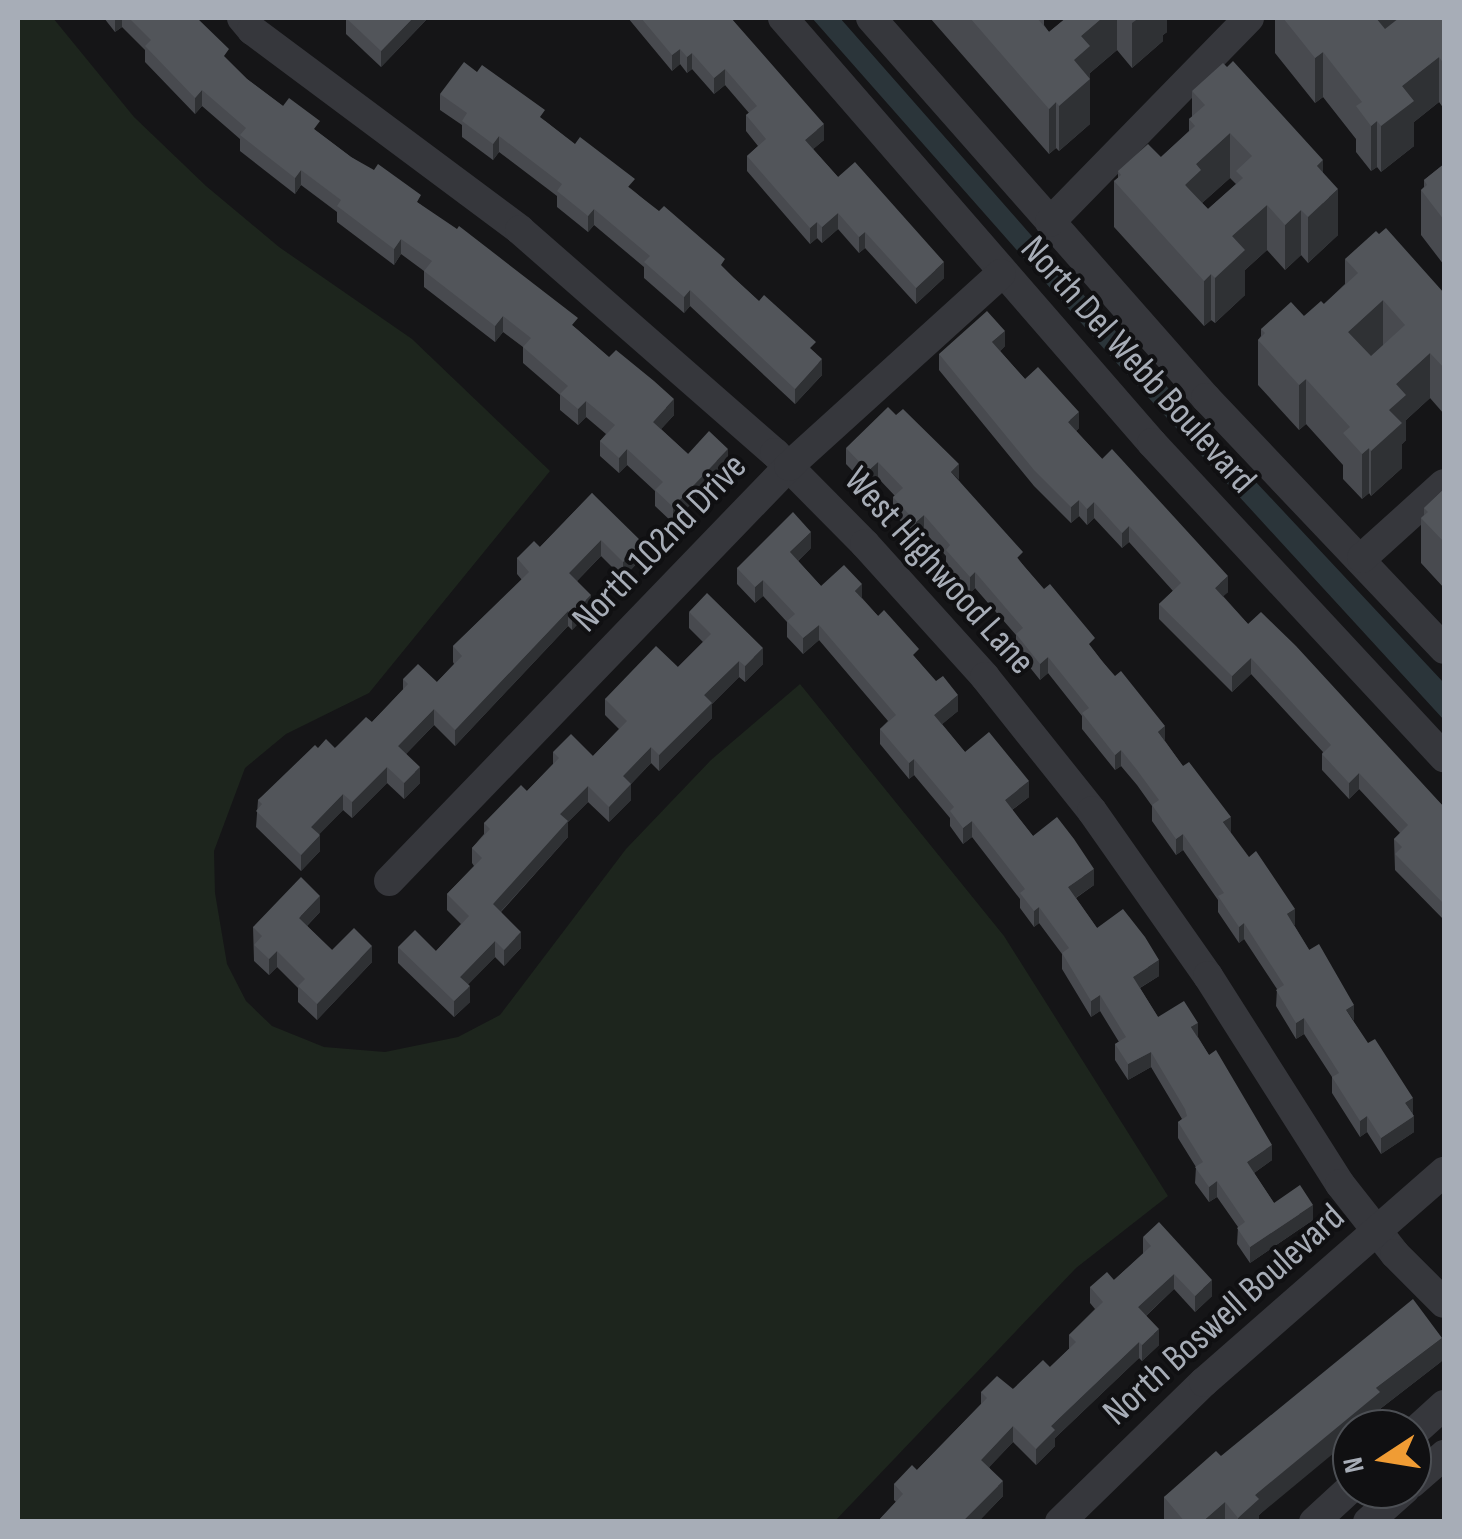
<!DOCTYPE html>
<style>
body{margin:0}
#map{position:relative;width:1462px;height:1539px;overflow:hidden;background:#151517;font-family:"Sofia Sans Condensed",sans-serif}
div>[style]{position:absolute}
.green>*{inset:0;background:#1d251d}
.water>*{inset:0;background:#2b353a}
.minor>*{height:30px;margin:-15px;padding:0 15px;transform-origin:15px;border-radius:15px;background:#36373c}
.wall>*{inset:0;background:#484a4f}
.shaded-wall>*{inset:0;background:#2f3134}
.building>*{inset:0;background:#52555a}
span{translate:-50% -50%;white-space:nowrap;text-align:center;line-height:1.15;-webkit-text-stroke:8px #101012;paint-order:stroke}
.street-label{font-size:38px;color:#a7adb7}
.frame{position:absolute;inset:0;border:20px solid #a7adb7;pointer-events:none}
.north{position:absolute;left:1332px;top:1409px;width:100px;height:100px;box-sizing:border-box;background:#101012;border:2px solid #4c4f54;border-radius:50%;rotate:258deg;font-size:28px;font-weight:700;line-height:40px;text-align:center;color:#a7adb7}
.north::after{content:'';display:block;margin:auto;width:35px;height:45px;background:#f09c34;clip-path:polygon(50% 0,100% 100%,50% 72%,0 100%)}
</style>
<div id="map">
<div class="green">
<i style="clip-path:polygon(18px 18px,53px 18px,134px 117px,206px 186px,279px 247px,412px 339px,550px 471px,369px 693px,286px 734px,245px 768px,214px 851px,215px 893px,227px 964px,246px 1001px,272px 1026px,324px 1047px,385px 1052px,458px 1037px,500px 1015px,626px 849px,711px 760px,800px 684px,1004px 936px,1168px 1196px,1076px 1268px,835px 1521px,18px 1521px)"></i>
</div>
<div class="water">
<i style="clip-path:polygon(812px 18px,840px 18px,1125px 342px,1444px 683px,1444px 720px,1113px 359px)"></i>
</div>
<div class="minor">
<i style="left:242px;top:18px;width:16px;rotate:50deg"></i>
<i style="left:252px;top:30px;width:334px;rotate:36.7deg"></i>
<i style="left:520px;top:230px;width:339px;rotate:41.2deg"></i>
<i style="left:775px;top:453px;width:128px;rotate:45.3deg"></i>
<i style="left:865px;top:544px;width:179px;rotate:47.9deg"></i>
<i style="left:985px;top:677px;width:171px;rotate:51.4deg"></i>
<i style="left:1092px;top:811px;width:202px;rotate:54.9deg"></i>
<i style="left:1208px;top:976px;width:246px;rotate:57.6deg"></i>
<i style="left:1340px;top:1184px;width:89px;rotate:51.8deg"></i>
<i style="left:1395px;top:1254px;width:69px;rotate:45deg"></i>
<i style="left:783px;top:18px;width:563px;rotate:49.03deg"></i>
<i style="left:1152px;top:443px;width:429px;rotate:47.1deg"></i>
<i style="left:871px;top:18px;width:507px;rotate:48.6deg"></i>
<i style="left:1206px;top:398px;width:346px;rotate:46.5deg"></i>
<i style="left:1050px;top:222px;width:285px;rotate:-45.7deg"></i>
<i style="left:1362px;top:558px;width:110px;rotate:-42.1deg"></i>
<i style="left:389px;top:881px;width:576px;rotate:-46.05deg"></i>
<i style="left:789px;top:466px;width:286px;rotate:-42.2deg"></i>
<i style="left:1412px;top:1434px;width:43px;rotate:-42.2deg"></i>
<i style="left:1412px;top:1483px;width:43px;rotate:-41.2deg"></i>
<i style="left:1060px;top:1522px;width:201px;rotate:-44.2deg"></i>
<i style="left:1204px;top:1382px;width:319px;rotate:-41.2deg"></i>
<i style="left:1314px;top:1522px;width:52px;rotate:-42.6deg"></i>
<i style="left:1368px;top:1522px;width:50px;rotate:-41.7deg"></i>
</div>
<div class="wall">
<i style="clip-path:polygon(104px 18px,184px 18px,247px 79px,351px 157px,421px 205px,578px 330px,674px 415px,661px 429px,688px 454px,728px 464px,673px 523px,655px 506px,655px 491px,627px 465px,619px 473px,600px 456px,600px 441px,606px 434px,586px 417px,578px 425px,560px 410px,560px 395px,523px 363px,523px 347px,503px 332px,495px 342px,424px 287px,424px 271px,401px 254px,394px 265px,337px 222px,337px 212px,301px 185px,295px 194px,240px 151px,240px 139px,202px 106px,195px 114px,145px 62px,145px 50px,122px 27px,115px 32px)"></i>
<i style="clip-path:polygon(346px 18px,428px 18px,381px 67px,346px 34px)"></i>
<i style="clip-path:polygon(628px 18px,731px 18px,824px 140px,813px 149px,838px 177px,944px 278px,916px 304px,865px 248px,859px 253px,838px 229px,822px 243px,817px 238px,810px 244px,747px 171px,747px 156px,758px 146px,746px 131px,746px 115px,749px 113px,725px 85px,714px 94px,692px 69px,687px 73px,680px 64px,672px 71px)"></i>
<i style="clip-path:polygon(930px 18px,1047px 18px,1044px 20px,1044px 25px,1049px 32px,1066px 18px,1167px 18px,1167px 32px,1163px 35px,1163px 41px,1132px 68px,1117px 50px,1090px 73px,1090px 124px,1059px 151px,1056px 148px,1049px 154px)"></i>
<i style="clip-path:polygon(1275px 18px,1444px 18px,1444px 109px,1439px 102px,1414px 122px,1414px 146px,1381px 172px,1377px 167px,1371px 171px,1356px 152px,1356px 139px,1323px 97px,1315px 103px,1275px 53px)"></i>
<i style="clip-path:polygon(evenodd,1192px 91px,1323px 173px,1338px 235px,1308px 263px,1301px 255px,1285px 270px,1267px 250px,1245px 270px,1245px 295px,1215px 323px,1211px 320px,1204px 326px,1114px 227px,1114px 181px,1118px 178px,1118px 171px,1161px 157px,1189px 131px,1189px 119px,1192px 117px,1192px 91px,1230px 178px,1236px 184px,1208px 209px,1202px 203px,1230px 178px)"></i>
<i style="clip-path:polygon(440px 94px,545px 121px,635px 192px,725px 270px,816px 354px,822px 375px,795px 404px,690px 306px,684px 313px,644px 278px,644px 267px,594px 225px,588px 232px,557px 207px,557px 196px,499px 152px,493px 160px,462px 137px,462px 125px,440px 110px)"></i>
<i style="clip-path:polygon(1444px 164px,1444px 265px,1421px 235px,1421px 190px,1424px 187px,1424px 180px)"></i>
<i style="clip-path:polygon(1345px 259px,1444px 293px,1444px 414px,1430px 398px,1406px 420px,1406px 440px,1402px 444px,1402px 468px,1371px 496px,1369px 493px,1362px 499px,1343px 479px,1343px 465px,1306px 424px,1299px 430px,1258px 385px,1258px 340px,1261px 336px,1261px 329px,1304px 316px,1324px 304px,1345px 284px)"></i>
<i style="clip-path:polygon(1005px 346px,1000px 351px,1025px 379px,1079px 428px,1076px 431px,1228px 592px,1223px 596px,1248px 624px,1444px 807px,1444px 920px,1395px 870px,1394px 839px,1400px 833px,1359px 789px,1349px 799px,1322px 770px,1322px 754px,1323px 752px,1251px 674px,1232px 692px,1159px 619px,1159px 604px,1173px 591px,1129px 542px,1122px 548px,1094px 518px,1087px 525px,1079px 516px,1071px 523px,1034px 486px,939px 370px,939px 354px)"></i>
<i style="clip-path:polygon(846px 448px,959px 481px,1023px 565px,1095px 652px,1165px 741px,1295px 925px,1294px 925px,1353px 1021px,1413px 1114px,1414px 1132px,1381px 1154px,1367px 1132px,1360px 1137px,1332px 1093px,1332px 1077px,1304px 1034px,1296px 1039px,1276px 1006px,1277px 989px,1244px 939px,1239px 943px,1218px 912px,1218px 900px,1183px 850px,1176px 855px,1152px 821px,1152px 806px,1137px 785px,1121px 766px,1115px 770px,1082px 729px,1082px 716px,1048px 673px,1040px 680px,1016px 650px,1016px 635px,975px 588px,970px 593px,946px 565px,946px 556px,924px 531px,916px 538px,893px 513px,893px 497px,895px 496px,878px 478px,868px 487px,846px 464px)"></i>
<i style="clip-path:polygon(1444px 489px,1444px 588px,1421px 563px,1421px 518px,1424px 515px,1424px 508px)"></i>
<i style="clip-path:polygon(592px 493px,642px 558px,623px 578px,601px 556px,577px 581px,591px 610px,572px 630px,568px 626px,455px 746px,434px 725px,406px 754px,420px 783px,404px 799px,387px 783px,352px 818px,343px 810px,319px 834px,320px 851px,301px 871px,256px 827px,258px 800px,318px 748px,335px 748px,372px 722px,403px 690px,403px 679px,437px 682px,454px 664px,453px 662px,453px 646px,522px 580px,517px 574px,517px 558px,540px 547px)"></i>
<i style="clip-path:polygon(811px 548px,798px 561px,821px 586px,862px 598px,919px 662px,958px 711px,942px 724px,965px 752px,1029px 797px,1012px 810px,1033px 836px,1094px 885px,1076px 898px,1097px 928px,1159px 976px,1140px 988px,1158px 1017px,1198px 1037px,1272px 1160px,1254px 1173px,1274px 1203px,1313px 1220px,1250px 1263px,1237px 1244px,1238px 1227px,1217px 1197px,1209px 1202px,1195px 1183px,1196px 1167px,1178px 1138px,1178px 1122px,1182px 1119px,1151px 1067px,1128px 1080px,1115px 1060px,1115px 1044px,1119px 1042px,1100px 1011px,1091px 1017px,1062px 969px,1062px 954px,1039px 923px,1034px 927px,1020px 908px,1020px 899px,972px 837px,963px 844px,950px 826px,950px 818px,914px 775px,909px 779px,880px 744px,880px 729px,888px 721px,819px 640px,803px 654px,787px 637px,787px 622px,763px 596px,755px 603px,737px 584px,737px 568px)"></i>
<i style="clip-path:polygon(689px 612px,763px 664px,745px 682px,739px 677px,712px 704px,712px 718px,659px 771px,651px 763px,631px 784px,631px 800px,609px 822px,588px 802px,568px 822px,568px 837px,501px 912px,521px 948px,504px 966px,495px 957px,468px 984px,470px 1002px,454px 1017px,398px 963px,398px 947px,436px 951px,461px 924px,447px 910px,447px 894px,474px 866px,472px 863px,472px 848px,484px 834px,484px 823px,527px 791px,553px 764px,553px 752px,593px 756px,619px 729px,605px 715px,605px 699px,678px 667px,703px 642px,689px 628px)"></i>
<i style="clip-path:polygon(320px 912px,307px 926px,332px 950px,372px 962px,317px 1020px,298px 1002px,298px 988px,277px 967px,269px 975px,254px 961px,253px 927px)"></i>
<i style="clip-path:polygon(1143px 1237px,1212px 1296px,1195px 1312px,1174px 1289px,1146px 1316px,1159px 1345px,1142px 1361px,1139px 1358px,1055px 1438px,1055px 1446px,1036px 1465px,1013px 1442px,989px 1467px,1003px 1496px,978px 1522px,877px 1522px,896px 1502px,894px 1500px,894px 1484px,917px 1470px,981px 1404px,981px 1392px,1013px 1389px,1050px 1367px,1069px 1349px,1069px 1335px,1095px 1309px,1090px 1303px,1090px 1287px,1114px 1280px,1143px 1254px)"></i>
<i style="clip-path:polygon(1442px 1361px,1380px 1409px,1380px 1415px,1363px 1429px,1352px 1429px,1259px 1515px,1259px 1522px,1164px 1521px,1164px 1497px,1221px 1456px)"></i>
</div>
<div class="shaded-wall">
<i style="clip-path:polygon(115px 18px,122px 18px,122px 27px,115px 32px)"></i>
<i style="clip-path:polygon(413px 18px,428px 18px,381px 67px,381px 51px)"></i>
<i style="clip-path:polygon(1102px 18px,1117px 18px,1117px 50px,1090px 73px,1090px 124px,1059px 151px,1059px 106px,1081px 36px)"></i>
<i style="clip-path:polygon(1139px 18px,1167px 18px,1167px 32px,1163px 35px,1163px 41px,1132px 68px,1132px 23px)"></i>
<i style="clip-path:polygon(1364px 18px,1401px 18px,1364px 49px)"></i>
<i style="clip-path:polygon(680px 49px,680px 64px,672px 71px,672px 55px)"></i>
<i style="clip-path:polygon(1323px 52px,1323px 97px,1315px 103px,1315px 58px)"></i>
<i style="clip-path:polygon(692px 53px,692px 69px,687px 73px,687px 57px)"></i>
<i style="clip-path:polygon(1439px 57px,1439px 102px,1414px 122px,1414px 146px,1381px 172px,1381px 126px,1402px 86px)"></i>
<i style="clip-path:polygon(725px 69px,725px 85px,714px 94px,714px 78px)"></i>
<i style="clip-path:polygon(202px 90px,202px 106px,195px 114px,195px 98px)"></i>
<i style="clip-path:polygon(1056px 102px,1056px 148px,1049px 154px,1049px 109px)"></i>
<i style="clip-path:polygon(1377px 121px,1377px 167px,1371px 171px,1371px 126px)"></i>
<i style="clip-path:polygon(824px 124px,824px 140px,805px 156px,805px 140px)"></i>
<i style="clip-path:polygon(1230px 133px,1230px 178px,1201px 204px,1185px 185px,1196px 164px)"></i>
<i style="clip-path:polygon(499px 136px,499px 152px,493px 160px,493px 144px)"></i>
<i style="clip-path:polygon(1323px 160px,1323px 203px,1338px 189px,1338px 235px,1308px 263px,1308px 217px,1317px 166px)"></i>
<i style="clip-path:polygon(301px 170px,301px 185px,295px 194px,295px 178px)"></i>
<i style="clip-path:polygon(1267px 205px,1267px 250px,1245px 270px,1245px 295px,1215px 323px,1215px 278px,1232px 236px)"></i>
<i style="clip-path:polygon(594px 209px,594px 225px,588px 232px,588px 216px)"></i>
<i style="clip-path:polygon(1301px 210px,1301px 255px,1285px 270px,1285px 225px)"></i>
<i style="clip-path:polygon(838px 213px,838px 229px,822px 243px,822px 227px)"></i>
<i style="clip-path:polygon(817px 222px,817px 238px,810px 244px,810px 228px)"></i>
<i style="clip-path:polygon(865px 232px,865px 248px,859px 253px,859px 237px)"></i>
<i style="clip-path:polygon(401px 239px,401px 254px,394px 265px,394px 249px)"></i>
<i style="clip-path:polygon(944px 262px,944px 278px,916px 304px,916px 288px)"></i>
<i style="clip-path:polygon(1211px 274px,1211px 320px,1204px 326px,1204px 281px)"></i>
<i style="clip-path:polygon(690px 290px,690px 306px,684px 313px,684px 297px)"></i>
<i style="clip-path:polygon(1383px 300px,1383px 346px,1348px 377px,1348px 332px)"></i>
<i style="clip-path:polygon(503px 316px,503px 332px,495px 342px,495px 326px)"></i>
<i style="clip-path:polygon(1005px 331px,1005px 346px,992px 358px,992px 342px)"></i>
<i style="clip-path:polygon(1430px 353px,1430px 398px,1406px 420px,1406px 440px,1402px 444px,1402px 468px,1371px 496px,1371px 451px,1389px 410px,1396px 384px)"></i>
<i style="clip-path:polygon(822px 359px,822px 375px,795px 404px,795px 389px)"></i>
<i style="clip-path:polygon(1306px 379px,1306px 424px,1299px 430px,1299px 385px)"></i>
<i style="clip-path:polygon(674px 399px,674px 415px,653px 438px,653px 422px)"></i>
<i style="clip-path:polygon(586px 401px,586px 417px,578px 425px,578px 409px)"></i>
<i style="clip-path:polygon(1079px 412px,1079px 428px,1068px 438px,1068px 422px)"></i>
<i style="clip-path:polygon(1369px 448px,1369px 493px,1362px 499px,1362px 454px)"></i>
<i style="clip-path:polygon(627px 449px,627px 465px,619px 473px,619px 458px)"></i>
<i style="clip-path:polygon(728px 449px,728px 464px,673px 523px,673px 507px)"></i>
<i style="clip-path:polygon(878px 462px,878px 478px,868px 487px,868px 471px)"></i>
<i style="clip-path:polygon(959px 464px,959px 480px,951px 472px)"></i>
<i style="clip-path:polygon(1079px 500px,1079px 516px,1071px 523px,1071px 507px)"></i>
<i style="clip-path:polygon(1094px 502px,1094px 518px,1087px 525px,1087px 509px)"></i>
<i style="clip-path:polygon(924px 515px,924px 531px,916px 538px,916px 522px)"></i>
<i style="clip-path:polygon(1129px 526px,1129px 542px,1122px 548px,1122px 533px)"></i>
<i style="clip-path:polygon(811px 532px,811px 548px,790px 568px,790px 552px)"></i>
<i style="clip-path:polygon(601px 540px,601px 556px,569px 589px,569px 573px)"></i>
<i style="clip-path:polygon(642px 542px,642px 558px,623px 578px,623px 562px)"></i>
<i style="clip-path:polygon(975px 572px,975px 588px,970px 593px,970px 577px)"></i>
<i style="clip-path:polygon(1228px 576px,1228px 592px,1215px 604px,1215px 588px)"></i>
<i style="clip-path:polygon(763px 580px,763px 596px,755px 603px,755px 587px)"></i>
<i style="clip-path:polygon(862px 584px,862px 600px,855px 591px)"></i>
<i style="clip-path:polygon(591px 595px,591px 610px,572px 630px,572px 614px)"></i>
<i style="clip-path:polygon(568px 611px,568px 626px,455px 746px,455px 730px)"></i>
<i style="clip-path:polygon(819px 625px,819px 640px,803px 654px,803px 638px)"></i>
<i style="clip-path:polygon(763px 648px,763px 664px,745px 682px,745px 666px)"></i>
<i style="clip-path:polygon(1048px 657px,1048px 673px,1040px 680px,1040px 664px)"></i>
<i style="clip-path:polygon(1251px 658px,1251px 674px,1232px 692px,1232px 676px)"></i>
<i style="clip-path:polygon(739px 661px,739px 677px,712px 704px,712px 718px,659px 771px,659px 755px,704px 695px)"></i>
<i style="clip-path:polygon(958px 695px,958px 711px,934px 731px,934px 715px)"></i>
<i style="clip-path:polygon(434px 709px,434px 725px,398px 762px,398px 746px)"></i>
<i style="clip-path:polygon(1165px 726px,1165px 742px,1158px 732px)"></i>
<i style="clip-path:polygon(651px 747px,651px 763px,631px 784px,631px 800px,609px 822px,609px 807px,623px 776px)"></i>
<i style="clip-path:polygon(1121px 750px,1121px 766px,1115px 770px,1115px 755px)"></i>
<i style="clip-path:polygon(914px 759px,914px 775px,909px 779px,909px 763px)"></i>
<i style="clip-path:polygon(387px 767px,387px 783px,352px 818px,352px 802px)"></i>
<i style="clip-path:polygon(420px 767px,420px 783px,404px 799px,404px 783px)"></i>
<i style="clip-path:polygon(1359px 773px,1359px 789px,1349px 799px,1349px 783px)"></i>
<i style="clip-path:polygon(1029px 781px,1029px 797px,1005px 815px,1005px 800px)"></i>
<i style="clip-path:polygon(588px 786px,588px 802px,568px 822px,568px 837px,493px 920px,493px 904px,560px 814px)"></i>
<i style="clip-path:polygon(343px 794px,343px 810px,311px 843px,311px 827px)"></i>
<i style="clip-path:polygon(1231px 817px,1231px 833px,1223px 822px)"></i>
<i style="clip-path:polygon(972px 821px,972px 837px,963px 844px,963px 828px)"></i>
<i style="clip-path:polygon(1183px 834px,1183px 850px,1176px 855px,1176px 839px)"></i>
<i style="clip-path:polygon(320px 835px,320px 851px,301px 871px,301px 855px)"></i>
<i style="clip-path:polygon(1094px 869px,1094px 885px,1068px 903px,1068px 887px)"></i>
<i style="clip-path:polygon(320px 896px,320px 912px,299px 934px,299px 918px)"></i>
<i style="clip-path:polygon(1039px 907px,1039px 923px,1034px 927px,1034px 911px)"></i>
<i style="clip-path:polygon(1295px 909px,1295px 925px,1287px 930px,1287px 914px)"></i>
<i style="clip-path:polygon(1244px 923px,1244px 939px,1239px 943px,1239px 927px)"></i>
<i style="clip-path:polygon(521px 932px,521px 948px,504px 966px,504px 950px)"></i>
<i style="clip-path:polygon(495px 941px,495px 957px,460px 993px,460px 977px)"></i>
<i style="clip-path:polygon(372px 946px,372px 962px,317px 1020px,317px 1004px)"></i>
<i style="clip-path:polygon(277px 951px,277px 967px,269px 975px,269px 959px)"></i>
<i style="clip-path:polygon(1159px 960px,1159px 976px,1133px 992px,1133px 977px)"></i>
<i style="clip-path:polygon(470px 986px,470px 1002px,454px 1017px,454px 1001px)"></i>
<i style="clip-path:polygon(1100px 995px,1100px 1011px,1091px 1017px,1091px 1001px)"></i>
<i style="clip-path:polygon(1354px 1005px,1354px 1021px,1346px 1010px)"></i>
<i style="clip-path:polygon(1304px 1018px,1304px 1034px,1296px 1039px,1296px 1023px)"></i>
<i style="clip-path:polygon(1198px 1023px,1198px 1039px,1191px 1027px)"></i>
<i style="clip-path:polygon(1151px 1052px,1151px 1067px,1128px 1080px,1128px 1064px)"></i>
<i style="clip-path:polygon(1413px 1098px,1413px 1114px,1405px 1103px)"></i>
<i style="clip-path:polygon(1367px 1116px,1367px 1132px,1360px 1137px,1360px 1121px)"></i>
<i style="clip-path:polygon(1414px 1116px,1414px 1132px,1381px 1154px,1381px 1138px)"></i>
<i style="clip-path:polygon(1272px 1145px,1272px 1160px,1247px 1178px,1247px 1162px)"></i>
<i style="clip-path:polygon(1217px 1181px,1217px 1197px,1209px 1202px,1209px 1187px)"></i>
<i style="clip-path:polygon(1313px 1205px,1313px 1220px,1250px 1263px,1250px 1247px)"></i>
<i style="clip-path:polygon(1174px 1274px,1174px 1289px,1138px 1323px,1138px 1307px)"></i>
<i style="clip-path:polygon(1212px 1280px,1212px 1296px,1195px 1312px,1195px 1296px)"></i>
<i style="clip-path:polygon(1159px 1329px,1159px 1345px,1142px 1361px,1142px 1345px)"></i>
<i style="clip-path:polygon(1442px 1338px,1442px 1361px,1380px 1409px,1380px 1415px,1363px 1429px,1352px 1429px,1352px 1438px,1259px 1515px,1259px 1522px,1238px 1522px,1238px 1518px,1255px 1495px,1376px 1388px)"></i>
<i style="clip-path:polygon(1139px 1342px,1139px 1358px,1055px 1438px,1055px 1446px,1036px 1465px,1036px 1449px,1051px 1426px)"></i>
<i style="clip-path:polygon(1013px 1426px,1013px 1442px,981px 1476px,981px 1460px)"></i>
<i style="clip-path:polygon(1003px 1481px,1003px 1496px,978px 1522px,962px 1522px)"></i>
<i style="clip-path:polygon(1225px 1502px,1225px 1522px,1202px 1522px)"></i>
</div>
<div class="building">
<i style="clip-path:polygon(129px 18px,197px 18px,229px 49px,224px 56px,247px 79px,283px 106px,289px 98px,320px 121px,314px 129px,351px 157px,374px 170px,378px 164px,421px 195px,417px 202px,457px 229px,459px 226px,578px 318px,572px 325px,609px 357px,616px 350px,654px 381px,674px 399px,653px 422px,688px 454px,709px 431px,728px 449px,673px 507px,655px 490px,663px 482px,627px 449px,619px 458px,600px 441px,615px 425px,586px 401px,578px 409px,560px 394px,568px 386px,523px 347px,531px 338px,503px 316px,495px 326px,424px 271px,432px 261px,401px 239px,394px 249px,337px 206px,341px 200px,301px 170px,295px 178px,240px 135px,246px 128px,202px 90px,195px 98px,145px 46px,151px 40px)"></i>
<i style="clip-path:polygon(346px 18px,413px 18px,381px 51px)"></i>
<i style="clip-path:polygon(641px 18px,731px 18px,824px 124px,805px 140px,838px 177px,855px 162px,944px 262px,916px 288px,865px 232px,859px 237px,838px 213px,822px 227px,817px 222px,810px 228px,747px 156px,766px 139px,746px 115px,757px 106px,725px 69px,714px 78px,692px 53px,687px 57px,680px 49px,672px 55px)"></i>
<i style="clip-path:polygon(970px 18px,1037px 18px,1049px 32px,1066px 18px,1102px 18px,1081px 36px,1090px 46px,1074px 60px,1090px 79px,1059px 106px,1056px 102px,1049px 109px)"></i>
<i style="clip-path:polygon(1283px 18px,1376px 18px,1385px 29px,1399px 18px,1444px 18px,1444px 64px,1439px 57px,1402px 86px,1414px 101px,1381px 126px,1377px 121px,1371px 126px,1356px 106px,1362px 102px,1323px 52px,1315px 58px)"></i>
<i style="clip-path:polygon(evenodd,1233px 61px,1323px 160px,1317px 166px,1338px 189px,1308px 217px,1301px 210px,1285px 225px,1267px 205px,1232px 236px,1245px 250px,1215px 278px,1211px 274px,1204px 281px,1114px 181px,1121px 175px,1118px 171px,1148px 144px,1161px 157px,1195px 126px,1189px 119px,1205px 105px,1192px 91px,1223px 63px,1227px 67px,1233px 61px,1230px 133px,1252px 156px,1236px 171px,1243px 178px,1208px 209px,1185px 185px,1201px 170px,1196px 164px,1230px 133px)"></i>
<i style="clip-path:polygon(464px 62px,477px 72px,482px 65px,545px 110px,540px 117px,575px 144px,580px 137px,635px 179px,628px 187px,659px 211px,664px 206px,725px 259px,721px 265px,734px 278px,759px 301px,764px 295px,816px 342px,810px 348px,822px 359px,795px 389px,690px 290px,684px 297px,644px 262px,650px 256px,594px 209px,588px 216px,557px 191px,562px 184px,499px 136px,493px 144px,462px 121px,467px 113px,440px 94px)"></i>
<i style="clip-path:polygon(1444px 164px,1444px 220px,1421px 190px,1427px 185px,1424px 180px)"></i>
<i style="clip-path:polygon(evenodd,1386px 228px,1444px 293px,1444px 368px,1430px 353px,1396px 384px,1406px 395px,1389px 410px,1402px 423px,1371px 451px,1369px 448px,1362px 454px,1343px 433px,1350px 427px,1306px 379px,1299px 385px,1258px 340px,1265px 333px,1261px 329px,1291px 302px,1304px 316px,1321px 301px,1324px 304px,1358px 273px,1345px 259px,1376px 231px,1379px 234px,1386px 228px,1383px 300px,1405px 325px,1371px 356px,1348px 332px,1383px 300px)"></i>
<i style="clip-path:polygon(987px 311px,1005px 331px,992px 342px,1025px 379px,1038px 367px,1079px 412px,1068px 422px,1102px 459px,1112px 449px,1228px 576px,1215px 588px,1248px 624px,1261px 612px,1296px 646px,1444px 807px,1444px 904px,1395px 854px,1402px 847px,1394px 839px,1408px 825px,1359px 773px,1349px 783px,1322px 754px,1331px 745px,1251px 658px,1232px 676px,1159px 604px,1181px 583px,1129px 526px,1122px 533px,1094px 502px,1087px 509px,1079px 500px,1071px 507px,1034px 470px,939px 354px)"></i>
<i style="clip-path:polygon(888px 407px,896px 415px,903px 409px,959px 464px,951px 472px,1023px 552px,1017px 558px,1044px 589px,1050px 584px,1095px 638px,1089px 644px,1101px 660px,1115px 676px,1121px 671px,1165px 726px,1158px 732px,1183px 766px,1189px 762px,1231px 817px,1223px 822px,1249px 857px,1256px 851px,1295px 909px,1287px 914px,1309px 950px,1319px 944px,1354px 1005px,1346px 1010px,1368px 1043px,1375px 1039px,1413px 1098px,1405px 1103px,1414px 1116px,1381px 1138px,1367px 1116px,1360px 1121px,1332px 1077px,1339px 1073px,1304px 1018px,1296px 1023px,1276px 990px,1284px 985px,1244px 923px,1239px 927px,1218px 896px,1224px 893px,1183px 834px,1176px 839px,1152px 805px,1159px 800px,1137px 770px,1121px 750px,1115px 755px,1082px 713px,1089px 708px,1048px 657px,1040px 664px,1016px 634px,1023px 628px,975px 572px,970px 577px,946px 550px,950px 545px,924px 515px,916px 522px,893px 497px,903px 488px,878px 462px,868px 471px,846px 448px)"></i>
<i style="clip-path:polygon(1444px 489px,1444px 542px,1421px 518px,1428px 512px,1424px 508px)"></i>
<i style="clip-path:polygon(592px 493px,642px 542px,623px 562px,601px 540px,569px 573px,591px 595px,572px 614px,568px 611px,455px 730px,434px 709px,398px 746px,420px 767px,404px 783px,387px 767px,352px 802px,343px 794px,311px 827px,320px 835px,301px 855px,256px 811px,262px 804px,258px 800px,315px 745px,318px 748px,326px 739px,335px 748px,366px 717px,372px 722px,408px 684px,403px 679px,418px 664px,437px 682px,462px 656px,453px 646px,529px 572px,517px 558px,534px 541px,540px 547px)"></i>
<i style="clip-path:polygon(793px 512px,811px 532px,790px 552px,821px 586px,844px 565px,862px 584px,855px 591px,878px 616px,884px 610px,919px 649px,913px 655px,936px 681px,943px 676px,958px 695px,934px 715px,965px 752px,989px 732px,1029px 781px,1005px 800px,1033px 836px,1057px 817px,1074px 839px,1094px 869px,1068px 887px,1097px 928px,1123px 909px,1145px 937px,1159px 960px,1133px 977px,1158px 1017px,1184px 1001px,1198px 1023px,1191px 1027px,1209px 1055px,1216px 1050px,1272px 1145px,1247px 1162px,1274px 1203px,1300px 1185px,1313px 1205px,1250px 1247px,1237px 1228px,1245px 1222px,1217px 1181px,1209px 1187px,1195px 1167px,1203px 1162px,1178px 1122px,1187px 1116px,1185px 1109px,1151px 1052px,1128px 1064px,1115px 1044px,1126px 1037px,1100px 995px,1091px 1001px,1062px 953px,1069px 948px,1039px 907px,1034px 911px,1020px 893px,1025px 889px,972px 821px,963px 828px,950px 811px,954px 807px,914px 759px,909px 763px,880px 729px,896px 715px,819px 625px,803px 638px,787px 621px,795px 614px,763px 580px,755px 587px,737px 568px)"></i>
<i style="clip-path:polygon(707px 593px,763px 648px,745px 666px,739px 661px,704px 695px,712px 703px,659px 755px,651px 747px,623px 776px,631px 784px,609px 807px,588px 786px,560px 814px,568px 821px,493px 904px,521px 932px,504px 950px,495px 941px,460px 977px,470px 986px,454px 1001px,398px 947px,415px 930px,436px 951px,469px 916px,447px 894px,482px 858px,472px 848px,490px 829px,484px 823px,521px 785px,527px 791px,559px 758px,553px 752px,571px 734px,593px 756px,627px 721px,605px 699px,656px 646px,678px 667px,711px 634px,689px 612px)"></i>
<i style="clip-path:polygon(301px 877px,320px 896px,299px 918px,332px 950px,354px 928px,372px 946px,317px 1004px,298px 986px,305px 979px,277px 951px,269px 959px,254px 945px,262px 936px,253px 927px)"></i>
<i style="clip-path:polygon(1159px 1222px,1212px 1280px,1195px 1296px,1174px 1274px,1138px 1307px,1159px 1329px,1142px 1345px,1139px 1342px,1051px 1426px,1055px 1430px,1036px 1449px,1013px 1426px,981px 1460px,1003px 1481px,962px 1522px,953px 1522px,950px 1519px,947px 1522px,877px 1522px,903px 1494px,894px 1484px,912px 1465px,917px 1470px,987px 1398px,981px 1392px,997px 1376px,1013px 1389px,1043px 1360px,1050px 1367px,1076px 1342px,1069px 1335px,1103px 1302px,1090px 1287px,1107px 1272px,1114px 1280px,1151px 1246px,1143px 1237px)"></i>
<i style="clip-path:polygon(1413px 1299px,1442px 1338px,1376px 1388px,1380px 1392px,1255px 1495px,1259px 1499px,1238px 1518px,1225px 1502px,1202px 1522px,1185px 1522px,1164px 1497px,1216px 1451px,1221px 1456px)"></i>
</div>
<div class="street-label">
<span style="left:1138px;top:365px;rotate:48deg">North Del Webb Boulevard</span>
<span style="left:660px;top:543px;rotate:-46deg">North 102nd Drive</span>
<span style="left:939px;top:571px;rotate:48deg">West Highwood Lane</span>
<span style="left:1224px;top:1315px;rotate:-42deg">North Boswell Boulevard</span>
</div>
<div class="frame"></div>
<div class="north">N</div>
</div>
